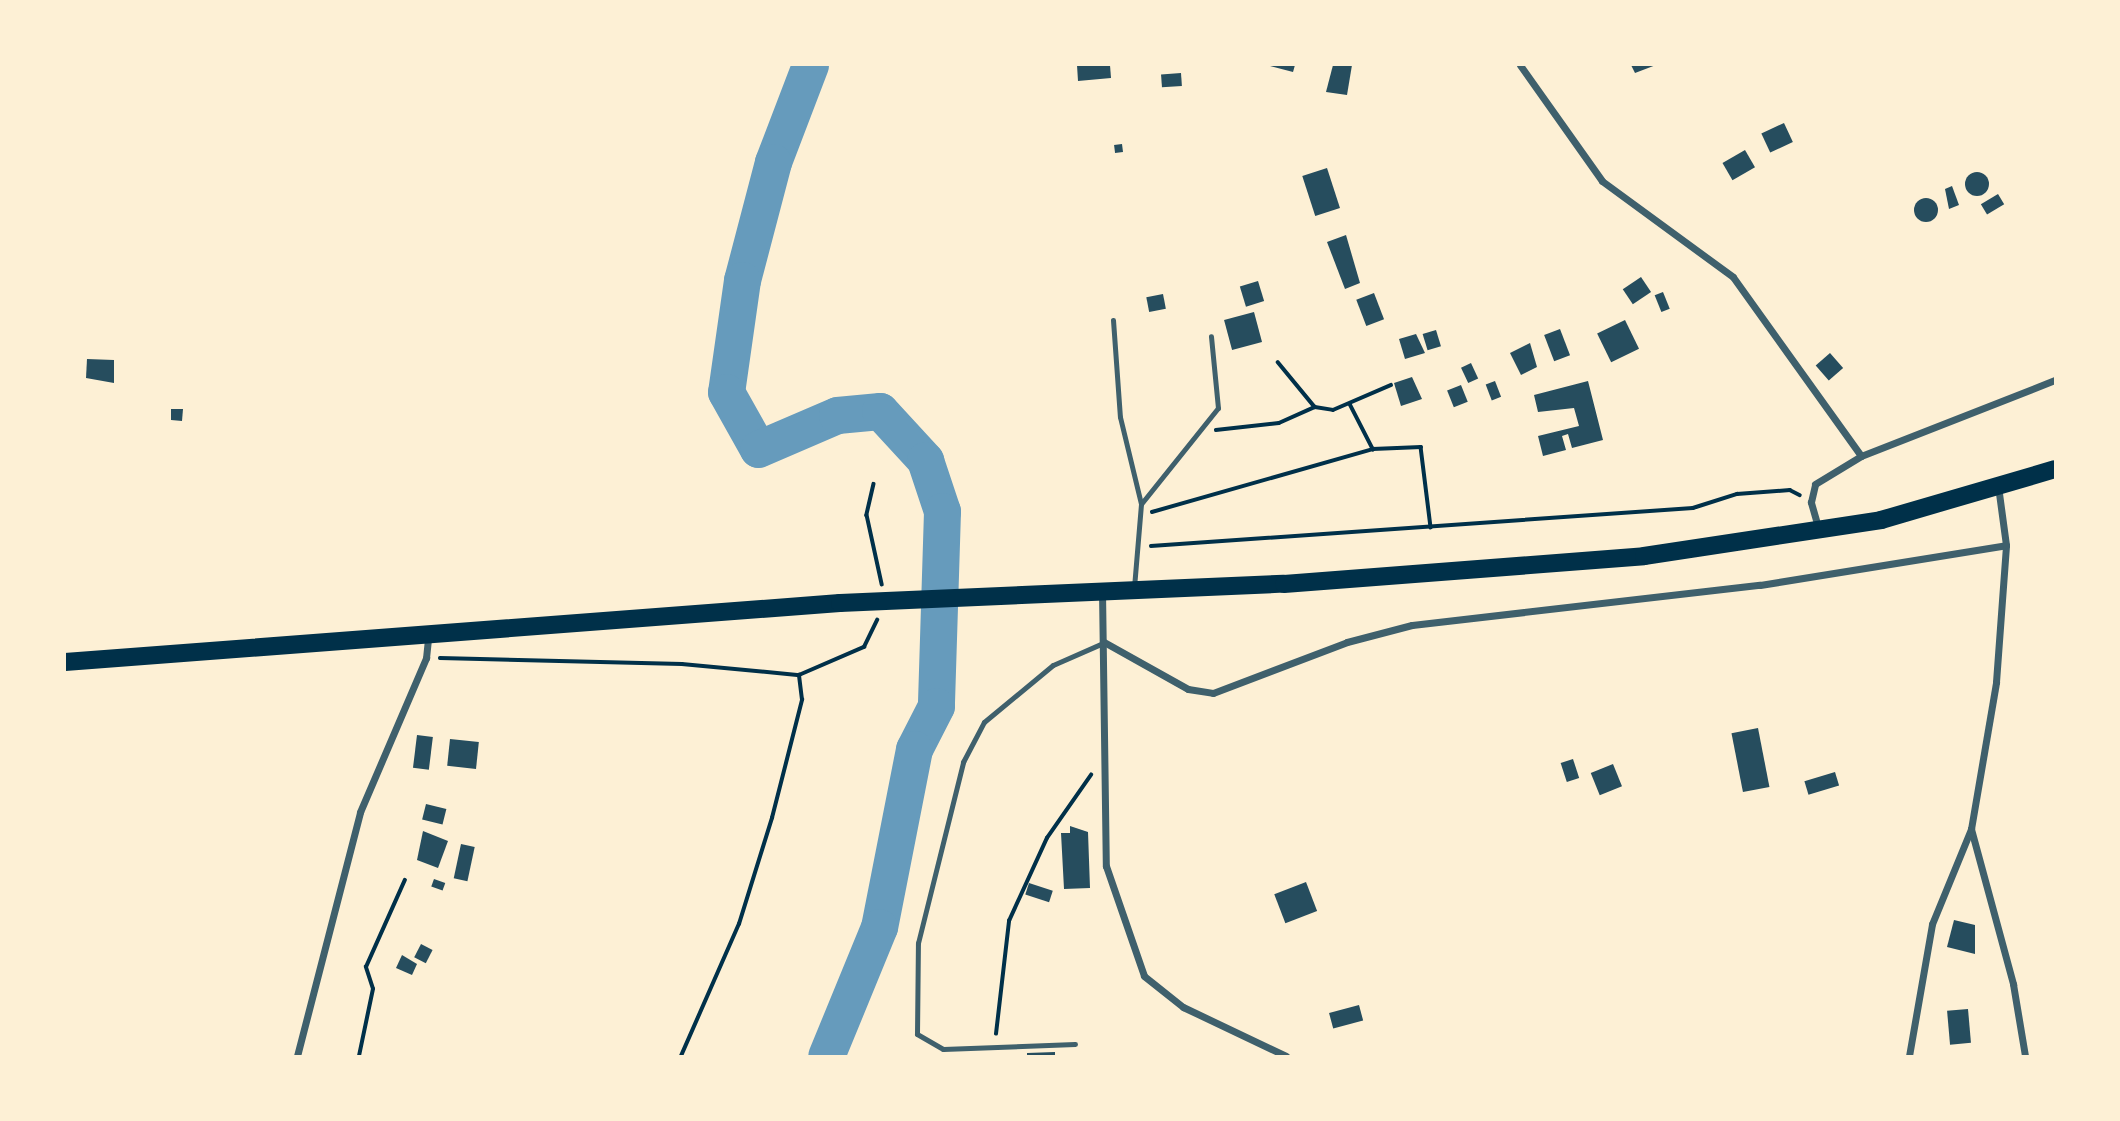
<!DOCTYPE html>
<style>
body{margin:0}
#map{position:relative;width:2120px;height:1121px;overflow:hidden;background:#fdf0d5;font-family:"Alegreya Sans",sans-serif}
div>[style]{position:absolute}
.river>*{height:37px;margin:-18.5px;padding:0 18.5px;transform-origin:18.5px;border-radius:18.5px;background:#669bbc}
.building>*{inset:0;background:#264d5e;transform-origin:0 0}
.round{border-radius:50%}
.path>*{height:3.5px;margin:-1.75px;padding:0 1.75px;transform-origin:1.75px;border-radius:1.75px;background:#003049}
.service>*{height:5px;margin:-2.5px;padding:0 2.5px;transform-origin:2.5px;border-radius:2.5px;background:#3f606c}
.minor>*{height:7px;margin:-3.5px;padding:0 3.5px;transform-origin:3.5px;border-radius:3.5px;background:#3f606c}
.trunk>*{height:18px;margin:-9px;padding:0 9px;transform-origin:9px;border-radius:9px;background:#003049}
span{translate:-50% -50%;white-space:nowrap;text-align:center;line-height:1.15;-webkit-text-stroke:5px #fdf0d5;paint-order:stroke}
.frame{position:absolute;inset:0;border:66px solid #fdf0d5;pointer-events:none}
</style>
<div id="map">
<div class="river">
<i style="left:810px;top:65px;width:104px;rotate:110.9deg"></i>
<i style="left:773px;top:162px;width:122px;rotate:104.7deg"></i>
<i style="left:742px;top:280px;width:113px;rotate:98.1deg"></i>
<i style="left:726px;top:392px;width:65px;rotate:60.7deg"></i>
<i style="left:758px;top:449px;width:86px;rotate:-23.3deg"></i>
<i style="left:837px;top:415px;width:43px;rotate:-5.3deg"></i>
<i style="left:880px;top:411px;width:67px;rotate:47.4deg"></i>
<i style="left:925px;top:460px;width:54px;rotate:71.6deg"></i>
<i style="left:942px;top:511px;width:195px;rotate:91.8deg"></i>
<i style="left:936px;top:706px;width:48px;rotate:117.1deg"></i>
<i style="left:914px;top:749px;width:181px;rotate:101.1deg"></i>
<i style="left:879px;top:927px;width:139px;rotate:112.3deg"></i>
</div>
<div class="building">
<i style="clip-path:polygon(1077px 65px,1110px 65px,1111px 78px,1078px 81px)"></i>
<i style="clip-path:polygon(1266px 65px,1295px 65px,1293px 72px)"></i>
<i style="clip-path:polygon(1333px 65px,1352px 65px,1347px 95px,1326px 92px)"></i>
<i style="clip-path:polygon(1631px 65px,1656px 65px,1635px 73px)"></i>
<i style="left:1181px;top:73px;width:13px;height:20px;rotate:86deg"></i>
<i style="left:1784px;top:123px;width:21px;height:25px;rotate:65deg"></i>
<i style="left:1122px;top:144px;width:8px;height:8px;rotate:83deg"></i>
<i style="left:1745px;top:150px;width:20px;height:26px;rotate:60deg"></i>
<i style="left:1327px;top:168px;width:42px;height:26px;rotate:72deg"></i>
<i class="round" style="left:1965px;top:172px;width:24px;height:24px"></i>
<i style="clip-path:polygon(1952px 186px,1959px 205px,1949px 209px,1945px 189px)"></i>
<i style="left:1998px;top:194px;width:12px;height:20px;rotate:59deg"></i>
<i class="round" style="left:1914px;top:198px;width:24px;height:24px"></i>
<i style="clip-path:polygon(1346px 235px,1360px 283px,1345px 289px,1327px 242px)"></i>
<i style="left:1641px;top:277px;width:18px;height:22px;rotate:56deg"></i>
<i style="left:1258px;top:281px;width:21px;height:19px;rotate:73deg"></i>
<i style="left:1663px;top:292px;width:18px;height:9px;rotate:68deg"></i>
<i style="left:1374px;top:293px;width:28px;height:19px;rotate:69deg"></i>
<i style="left:1163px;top:294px;width:15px;height:17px;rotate:79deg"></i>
<i style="left:1254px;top:312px;width:31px;height:31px;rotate:75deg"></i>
<i style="left:1625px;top:320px;width:32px;height:31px;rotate:64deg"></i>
<i style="left:1560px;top:329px;width:28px;height:17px;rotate:69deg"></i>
<i style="left:1436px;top:330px;width:17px;height:14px;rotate:73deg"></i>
<i style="clip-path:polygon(1416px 334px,1425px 353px,1405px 359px,1399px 339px)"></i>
<i style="clip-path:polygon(1530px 343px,1537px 367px,1521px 375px,1510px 353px)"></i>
<i style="left:1830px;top:353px;width:20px;height:19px;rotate:49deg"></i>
<i style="clip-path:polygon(87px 359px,114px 360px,114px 383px,86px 378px)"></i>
<i style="left:1471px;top:363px;width:17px;height:11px;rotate:65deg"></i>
<i style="clip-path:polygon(1412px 377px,1422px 399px,1401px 406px,1394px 383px)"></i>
<i style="left:1495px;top:381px;width:17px;height:10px;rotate:69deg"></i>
<i style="clip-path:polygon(1588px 381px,1603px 440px,1572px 448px,1568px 434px,1562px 436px,1566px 450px,1543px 456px,1538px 436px,1579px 426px,1574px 408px,1538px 412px,1534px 395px)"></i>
<i style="left:1461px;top:385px;width:18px;height:15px;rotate:68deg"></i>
<i style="clip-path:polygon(171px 409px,183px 409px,182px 421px,171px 420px)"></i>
<i style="left:1758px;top:728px;width:60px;height:27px;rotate:79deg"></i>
<i style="left:417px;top:735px;width:16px;height:33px;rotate:7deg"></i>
<i style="left:450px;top:739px;width:29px;height:27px;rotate:6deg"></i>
<i style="left:1573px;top:759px;width:20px;height:13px;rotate:72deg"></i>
<i style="left:1613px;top:764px;width:24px;height:24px;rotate:68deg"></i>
<i style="left:1835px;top:772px;width:14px;height:32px;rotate:73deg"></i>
<i style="left:426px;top:804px;width:21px;height:16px;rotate:14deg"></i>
<i style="clip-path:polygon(1070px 826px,1088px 832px,1090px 888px,1064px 889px,1061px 833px,1070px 833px)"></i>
<i style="clip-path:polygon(423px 831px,448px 841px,438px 868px,417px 860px)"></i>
<i style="left:461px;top:844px;width:14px;height:35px;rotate:12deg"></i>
<i style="left:434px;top:879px;width:12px;height:8px;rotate:20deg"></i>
<i style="left:1306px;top:882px;width:31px;height:34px;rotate:69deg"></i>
<i style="left:1029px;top:883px;width:25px;height:12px;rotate:18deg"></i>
<i style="clip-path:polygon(1954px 920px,1975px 925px,1975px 954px,1947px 947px)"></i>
<i style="left:421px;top:944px;width:13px;height:15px;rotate:27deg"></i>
<i style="clip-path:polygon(402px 955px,417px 964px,412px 975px,396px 968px)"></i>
<i style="left:1359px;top:1005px;width:16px;height:31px;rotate:75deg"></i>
<i style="left:1968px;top:1009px;width:34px;height:21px;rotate:85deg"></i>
<i style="clip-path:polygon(1055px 1052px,1055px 1056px,1027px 1056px,1027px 1053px)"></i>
</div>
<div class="path">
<i style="left:1278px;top:362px;width:58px;rotate:50.6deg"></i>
<i style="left:1315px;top:407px;width:18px;rotate:9deg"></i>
<i style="left:1333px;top:410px;width:63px;rotate:-23.3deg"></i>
<i style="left:1350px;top:404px;width:51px;rotate:62.9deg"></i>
<i style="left:1216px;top:430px;width:63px;rotate:-6.3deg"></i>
<i style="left:1279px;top:423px;width:39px;rotate:-24deg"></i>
<i style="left:874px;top:484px;width:32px;rotate:103deg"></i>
<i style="left:867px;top:515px;width:71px;rotate:77.7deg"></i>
<i style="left:1152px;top:512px;width:230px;rotate:-15.9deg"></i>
<i style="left:1373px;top:449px;width:48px;rotate:-2.4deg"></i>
<i style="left:1421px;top:447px;width:81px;rotate:82.9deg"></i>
<i style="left:1151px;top:546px;width:543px;rotate:-4.01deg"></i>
<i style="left:1693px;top:508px;width:46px;rotate:-17.7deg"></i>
<i style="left:1737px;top:494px;width:53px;rotate:-4.3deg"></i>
<i style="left:1790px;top:490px;width:11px;rotate:27deg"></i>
<i style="left:440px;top:658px;width:242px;rotate:1.4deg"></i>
<i style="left:682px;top:664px;width:118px;rotate:5.4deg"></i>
<i style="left:799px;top:675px;width:71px;rotate:-23.3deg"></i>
<i style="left:864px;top:647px;width:30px;rotate:-64deg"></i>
<i style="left:996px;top:1034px;width:114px;rotate:-83.4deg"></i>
<i style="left:1009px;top:921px;width:91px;rotate:-65.4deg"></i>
<i style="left:1047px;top:838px;width:77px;rotate:-55.1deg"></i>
<i style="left:359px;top:1056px;width:68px;rotate:-78.2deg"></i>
<i style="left:373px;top:989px;width:23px;rotate:-108deg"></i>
<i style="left:366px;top:967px;width:95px;rotate:-65.9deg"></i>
<i style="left:681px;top:1056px;width:144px;rotate:-66.3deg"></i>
<i style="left:739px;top:924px;width:111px;rotate:-72.7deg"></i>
<i style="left:772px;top:818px;width:122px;rotate:-75.7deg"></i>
<i style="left:802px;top:700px;width:25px;rotate:-97deg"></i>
</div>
<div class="service">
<i style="left:1113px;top:320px;width:97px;rotate:85.9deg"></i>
<i style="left:1120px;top:417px;width:89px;rotate:76.4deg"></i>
<i style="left:1141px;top:504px;width:83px;rotate:94.8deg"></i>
<i style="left:1141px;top:504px;width:123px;rotate:-51.3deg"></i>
<i style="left:1218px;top:408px;width:72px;rotate:-95.6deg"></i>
<i style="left:1075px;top:1044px;width:132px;rotate:177.8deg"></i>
<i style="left:943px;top:1049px;width:30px;rotate:-150deg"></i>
<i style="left:917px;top:1034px;width:91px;rotate:-89.4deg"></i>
<i style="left:918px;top:943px;width:187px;rotate:-76deg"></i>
<i style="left:963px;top:762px;width:45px;rotate:-62.3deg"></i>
<i style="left:984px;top:722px;width:89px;rotate:-39.6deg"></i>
<i style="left:1053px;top:665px;width:55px;rotate:-23.7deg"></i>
</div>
<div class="minor">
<i style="left:1520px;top:65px;width:142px;rotate:54.7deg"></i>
<i style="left:1602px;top:181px;width:162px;rotate:36.2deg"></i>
<i style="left:1733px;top:277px;width:220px;rotate:54.4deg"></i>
<i style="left:1818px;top:527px;width:26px;rotate:-106deg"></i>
<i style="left:1811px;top:502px;width:18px;rotate:-77deg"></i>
<i style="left:1815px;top:484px;width:54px;rotate:-31.3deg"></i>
<i style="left:1861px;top:456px;width:208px;rotate:-21.4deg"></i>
<i style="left:1102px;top:591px;width:275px;rotate:89.2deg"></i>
<i style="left:1106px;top:866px;width:116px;rotate:70.9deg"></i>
<i style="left:1144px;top:976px;width:50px;rotate:38.5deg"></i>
<i style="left:1183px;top:1007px;width:114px;rotate:25.4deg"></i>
<i style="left:1104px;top:642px;width:96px;rotate:29.2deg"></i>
<i style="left:1188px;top:689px;width:25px;rotate:9deg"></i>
<i style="left:1213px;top:693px;width:143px;rotate:-20.8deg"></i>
<i style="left:1347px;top:642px;width:67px;rotate:-14.7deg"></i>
<i style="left:1412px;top:625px;width:350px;rotate:-6.6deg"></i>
<i style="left:1760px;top:585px;width:249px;rotate:-9.2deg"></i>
<i style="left:1971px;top:829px;width:161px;rotate:74.8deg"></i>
<i style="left:2013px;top:984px;width:73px;rotate:80.5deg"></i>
<i style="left:297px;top:1056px;width:252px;rotate:-75.5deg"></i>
<i style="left:360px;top:812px;width:168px;rotate:-66.8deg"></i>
<i style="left:426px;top:658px;width:20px;rotate:-84deg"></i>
<i style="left:1909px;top:1056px;width:134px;rotate:-80.1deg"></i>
<i style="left:1932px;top:924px;width:103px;rotate:-67.7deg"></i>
<i style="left:1971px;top:829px;width:149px;rotate:-80.3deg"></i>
<i style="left:1996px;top:682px;width:137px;rotate:-85.8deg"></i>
<i style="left:2006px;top:545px;width:60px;rotate:-97.7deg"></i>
</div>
<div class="trunk">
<i style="left:65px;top:662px;width:777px;rotate:-4.35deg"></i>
<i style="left:840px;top:603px;width:444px;rotate:-2.5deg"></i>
<i style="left:1284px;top:584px;width:361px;rotate:-4.4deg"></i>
<i style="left:1644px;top:556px;width:240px;rotate:-8.6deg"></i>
<i style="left:1881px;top:520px;width:181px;rotate:-16.3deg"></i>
</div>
<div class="frame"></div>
</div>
